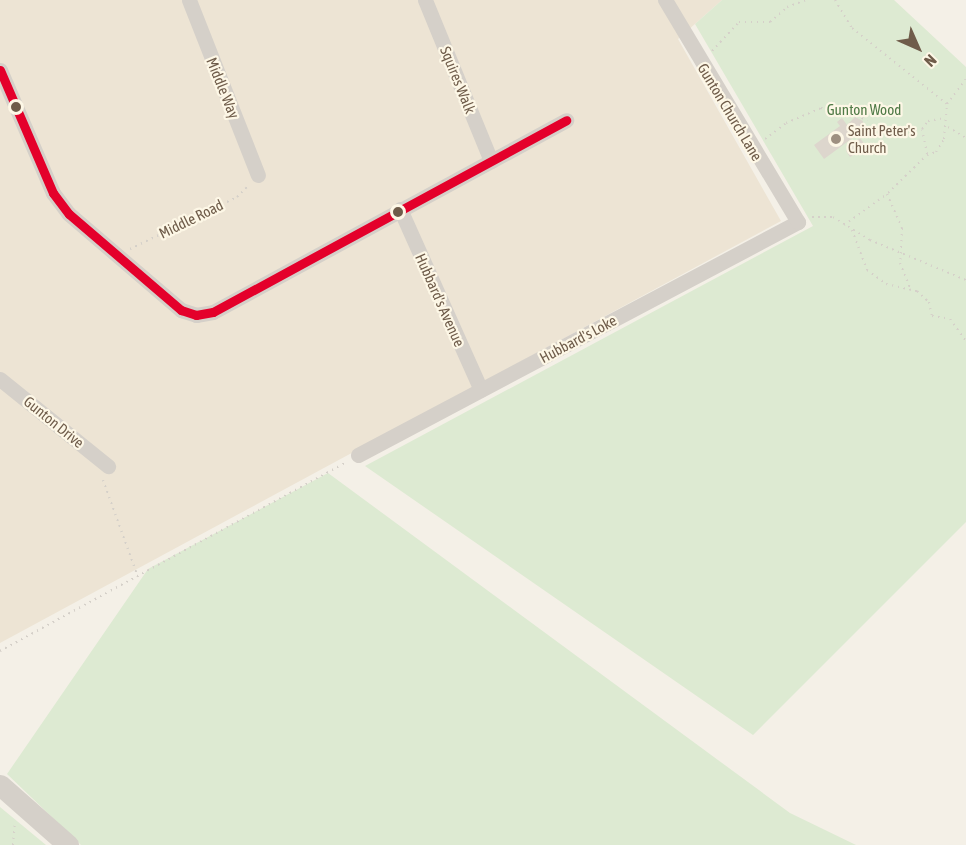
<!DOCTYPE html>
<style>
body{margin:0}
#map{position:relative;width:966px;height:845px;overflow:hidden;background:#f4f0e7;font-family:"Asap Condensed",sans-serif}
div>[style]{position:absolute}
.residential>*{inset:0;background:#ede4d4}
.green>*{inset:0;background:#ddead2}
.building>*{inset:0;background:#ddd6cd}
.path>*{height:2px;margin-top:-1px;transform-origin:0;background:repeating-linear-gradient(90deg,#d5d0c9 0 1.5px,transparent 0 6px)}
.street>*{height:15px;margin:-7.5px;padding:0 7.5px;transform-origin:7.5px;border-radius:7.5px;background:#d5d0c9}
.secondary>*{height:21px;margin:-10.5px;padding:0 10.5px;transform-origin:10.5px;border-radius:10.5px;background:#d5d0c9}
.bus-1>*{height:9px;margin:-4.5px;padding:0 4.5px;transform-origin:4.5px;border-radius:4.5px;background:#e4002b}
.dots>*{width:16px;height:16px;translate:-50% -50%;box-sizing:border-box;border:3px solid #fdf7e6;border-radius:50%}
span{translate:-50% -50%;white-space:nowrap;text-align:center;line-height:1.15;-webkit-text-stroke:4.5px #fdf7e6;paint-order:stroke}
.street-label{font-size:15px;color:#6f5c4a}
.park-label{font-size:15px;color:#4f7a46}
.poi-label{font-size:15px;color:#6f5c4a}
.left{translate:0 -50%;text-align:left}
.north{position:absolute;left:888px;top:18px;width:60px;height:60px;-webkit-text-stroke:4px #fdf7e6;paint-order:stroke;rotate:135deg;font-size:16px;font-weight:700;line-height:24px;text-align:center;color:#6f5c4a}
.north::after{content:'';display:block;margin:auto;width:21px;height:27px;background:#6f5c4a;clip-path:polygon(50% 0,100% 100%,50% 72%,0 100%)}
</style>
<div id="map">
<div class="residential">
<i style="clip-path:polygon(0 0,722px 0,678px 39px,781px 221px,0 643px)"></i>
</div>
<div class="green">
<i style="clip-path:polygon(722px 0,894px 0,966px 67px,966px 522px,753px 735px,365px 466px,813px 226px,695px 24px)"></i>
<i style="clip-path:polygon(328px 473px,790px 813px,856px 845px,81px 845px,7px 774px,148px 569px)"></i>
<i style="clip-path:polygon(0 807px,46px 845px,0 845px)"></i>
</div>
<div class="building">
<i style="clip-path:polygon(855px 117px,863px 121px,863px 126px,855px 130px,858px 134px,824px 159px,814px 145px,840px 126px,837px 122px,842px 118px,847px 125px)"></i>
<i style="clip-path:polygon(860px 138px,867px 147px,850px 157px,846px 151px)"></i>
</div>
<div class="path">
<i style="left:835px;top:0;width:33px;rotate:59deg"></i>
<i style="left:852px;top:28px;width:122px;rotate:38.7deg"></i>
<i style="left:712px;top:51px;width:40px;rotate:-47deg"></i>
<i style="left:739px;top:22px;width:31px"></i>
<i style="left:770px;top:22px;width:23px;rotate:-41deg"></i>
<i style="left:787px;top:7px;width:20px;rotate:-20deg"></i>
<i style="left:834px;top:114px;width:18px;rotate:-9deg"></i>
<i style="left:852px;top:111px;width:18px;rotate:34deg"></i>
<i style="left:948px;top:127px;width:21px;rotate:31deg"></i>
<i style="left:765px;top:139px;width:26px;rotate:-37deg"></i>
<i style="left:786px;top:123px;width:38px;rotate:-23deg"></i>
<i style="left:821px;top:108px;width:11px;rotate:15deg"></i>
<i style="left:832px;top:111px;width:12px;rotate:48deg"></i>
<i style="left:927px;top:154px;width:25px;rotate:-101deg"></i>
<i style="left:922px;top:129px;width:10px;rotate:-53deg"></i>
<i style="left:928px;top:121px;width:17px;rotate:-10deg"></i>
<i style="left:888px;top:193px;width:54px;rotate:-44.3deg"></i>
<i style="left:927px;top:155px;width:9px;rotate:-18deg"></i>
<i style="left:936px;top:152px;width:15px;rotate:-58deg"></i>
<i style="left:944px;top:139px;width:35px;rotate:-85deg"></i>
<i style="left:947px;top:104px;width:31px;rotate:-53deg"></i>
<i style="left:812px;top:217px;width:21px"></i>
<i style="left:833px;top:217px;width:44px;rotate:31.9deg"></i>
<i style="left:870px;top:240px;width:104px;rotate:22.6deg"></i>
<i style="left:844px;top:225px;width:53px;rotate:-35.8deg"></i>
<i style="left:887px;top:194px;width:37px;rotate:66deg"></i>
<i style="left:902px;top:228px;width:35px;rotate:93deg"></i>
<i style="left:900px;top:263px;width:27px;rotate:68deg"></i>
<i style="left:852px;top:230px;width:43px;rotate:69.4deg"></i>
<i style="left:867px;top:270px;width:24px;rotate:36deg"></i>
<i style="left:886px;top:284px;width:32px;rotate:13deg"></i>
<i style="left:917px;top:291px;width:16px;rotate:43deg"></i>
<i style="left:929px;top:302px;width:14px;rotate:78deg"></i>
<i style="left:932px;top:316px;width:18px;rotate:9deg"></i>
<i style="left:950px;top:319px;width:27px;rotate:54deg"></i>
<i style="left:130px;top:249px;width:119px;rotate:-25.9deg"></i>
<i style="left:237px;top:197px;width:17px;rotate:-45deg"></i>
<i style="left:103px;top:480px;width:103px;rotate:70.2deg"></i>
<i style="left:0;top:651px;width:393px;rotate:-28.6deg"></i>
<i style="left:13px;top:845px;width:23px;rotate:-85deg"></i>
</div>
<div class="street">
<i style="left:189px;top:0;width:188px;rotate:68.5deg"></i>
<i style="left:425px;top:0;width:174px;rotate:67.7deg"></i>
<i style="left:0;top:70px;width:134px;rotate:66.7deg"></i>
<i style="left:53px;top:193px;width:26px;rotate:53deg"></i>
<i style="left:69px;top:214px;width:148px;rotate:40.6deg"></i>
<i style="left:181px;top:310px;width:16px;rotate:18deg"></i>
<i style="left:196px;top:315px;width:17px;rotate:-10deg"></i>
<i style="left:213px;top:312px;width:402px;rotate:-28.5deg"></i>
<i style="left:400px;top:209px;width:198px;rotate:65.9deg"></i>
<i style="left:0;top:379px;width:139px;rotate:38.9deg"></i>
<i style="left:358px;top:455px;width:498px;rotate:-27.9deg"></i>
<i style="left:798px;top:222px;width:259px;rotate:-120.9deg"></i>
</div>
<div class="secondary">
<i style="left:0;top:785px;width:91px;rotate:41.4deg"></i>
</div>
<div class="bus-1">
<i style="left:0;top:70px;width:134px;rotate:66.7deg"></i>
<i style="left:53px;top:193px;width:26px;rotate:53deg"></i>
<i style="left:69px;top:214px;width:148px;rotate:40.6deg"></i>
<i style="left:181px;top:310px;width:16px;rotate:18deg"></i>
<i style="left:196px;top:315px;width:17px;rotate:-10deg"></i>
<i style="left:213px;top:312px;width:402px;rotate:-28.5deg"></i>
</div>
<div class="dots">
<i style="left:16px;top:107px;background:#6f5c4a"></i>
<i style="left:836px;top:139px;background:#9e9081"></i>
<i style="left:398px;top:212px;background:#6f5c4a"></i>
</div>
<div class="street-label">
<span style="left:458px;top:80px;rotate:68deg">Squires Walk</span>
<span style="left:223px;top:88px;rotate:68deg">Middle Way</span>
<span style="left:730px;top:112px;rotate:59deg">Gunton Church Lane</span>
<span style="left:191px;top:219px;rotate:-26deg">Middle Road</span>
<span style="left:440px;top:300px;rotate:66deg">Hubbard's Avenue</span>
<span style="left:578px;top:339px;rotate:-28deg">Hubbard's Loke</span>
<span style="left:54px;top:422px;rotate:39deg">Gunton Drive</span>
</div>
<div class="park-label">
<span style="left:864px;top:110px">Gunton Wood</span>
</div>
<div class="poi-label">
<span class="left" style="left:848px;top:139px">Saint Peter's<br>Church</span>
</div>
<div class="north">N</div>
</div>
